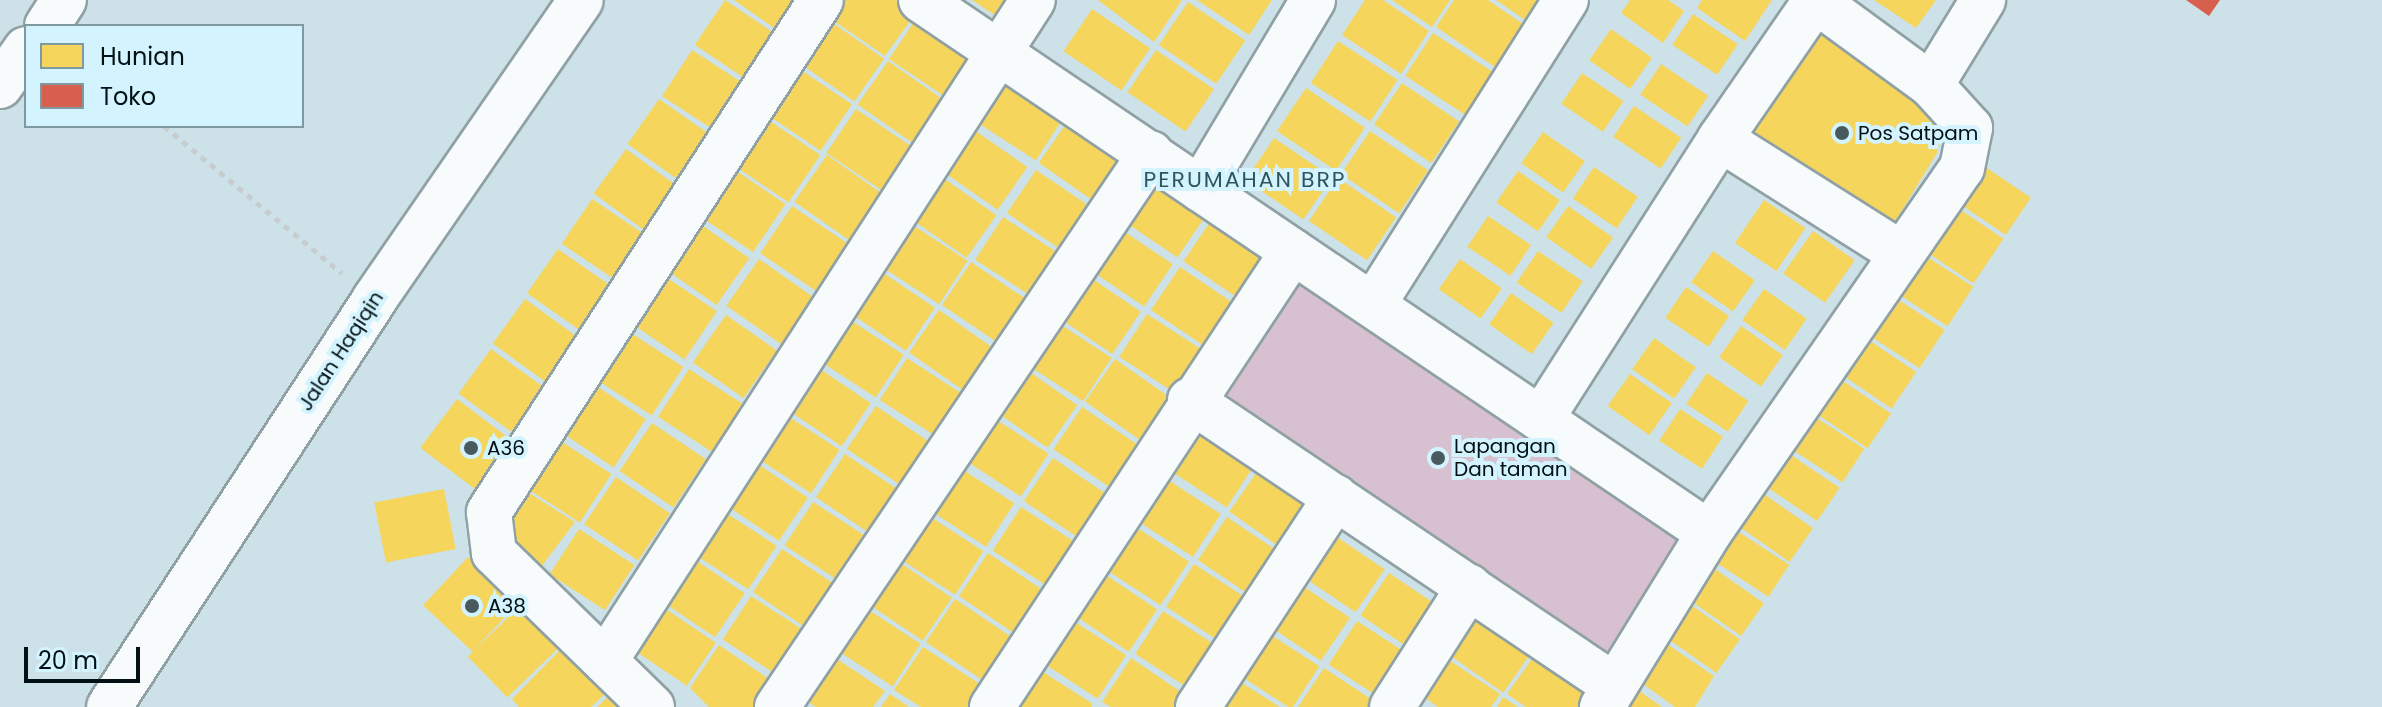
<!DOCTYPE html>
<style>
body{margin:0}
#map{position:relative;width:2382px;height:707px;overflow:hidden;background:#cce2e8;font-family:Poppins,sans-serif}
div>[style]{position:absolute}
.green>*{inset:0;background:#d7c1d1;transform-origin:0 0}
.homes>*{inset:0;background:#f6d55c;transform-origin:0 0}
.shops>*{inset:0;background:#d6604d}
.path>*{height:5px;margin-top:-2.5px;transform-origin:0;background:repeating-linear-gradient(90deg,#c7cdce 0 6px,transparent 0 12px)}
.roads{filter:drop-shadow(2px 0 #90a1a5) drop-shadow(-2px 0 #90a1a5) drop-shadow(0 2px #90a1a5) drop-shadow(0 -2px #90a1a5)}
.minor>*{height:44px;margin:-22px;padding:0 22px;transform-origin:22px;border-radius:22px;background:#f7fbfc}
.secondary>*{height:44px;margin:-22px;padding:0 22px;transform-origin:22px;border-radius:22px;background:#f7fbfc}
.dots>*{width:22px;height:22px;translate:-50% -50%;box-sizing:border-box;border:4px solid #d3f4fe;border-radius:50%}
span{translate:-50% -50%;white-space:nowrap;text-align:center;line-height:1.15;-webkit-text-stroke:8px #d3f4fe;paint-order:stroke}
.poi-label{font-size:20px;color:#031014}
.left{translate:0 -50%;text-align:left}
.street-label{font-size:20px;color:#031014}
.neighbourhood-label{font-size:22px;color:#2f555f;letter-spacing:2px}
.legend{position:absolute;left:24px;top:24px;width:280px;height:104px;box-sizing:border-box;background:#d3f4fe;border:2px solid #8099a0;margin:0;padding:10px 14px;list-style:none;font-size:24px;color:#031014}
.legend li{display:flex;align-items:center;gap:16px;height:40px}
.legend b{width:40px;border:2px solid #8099a0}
.scale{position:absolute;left:24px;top:647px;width:116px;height:36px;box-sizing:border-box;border:4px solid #031014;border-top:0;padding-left:10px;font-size:24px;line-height:28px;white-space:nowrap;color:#031014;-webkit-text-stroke:6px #d3f4fe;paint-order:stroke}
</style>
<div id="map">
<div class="green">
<i style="left:1293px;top:251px;width:503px;height:181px;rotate:34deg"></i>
</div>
<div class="homes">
<i style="left:725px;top:0;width:76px;height:54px;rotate:34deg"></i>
<i style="clip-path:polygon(734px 0,816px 0,790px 39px)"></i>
<i style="clip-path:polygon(845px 0,895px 0,915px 14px,885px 56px,831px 19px)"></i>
<i style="clip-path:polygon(972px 0,1011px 0,999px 18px)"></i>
<i style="clip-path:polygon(1098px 0,1182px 0,1154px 42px)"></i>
<i style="clip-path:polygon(1197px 0,1272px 0,1249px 35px)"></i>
<i style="clip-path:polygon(1365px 0,1383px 0,1429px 31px,1401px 74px,1342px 35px)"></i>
<i style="clip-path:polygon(1392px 0,1450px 0,1432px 27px)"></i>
<i style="clip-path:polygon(1454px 0,1488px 0,1523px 24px,1495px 67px,1436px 27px)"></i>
<i style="clip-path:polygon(1496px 0,1538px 0,1525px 20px)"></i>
<i style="clip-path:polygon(1630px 0,1668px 0,1684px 11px,1663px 43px,1621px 13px)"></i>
<i style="clip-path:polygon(1702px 0,1772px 0,1745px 41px,1697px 8px)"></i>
<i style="clip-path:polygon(1874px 0,1936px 0,1916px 28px)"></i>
<i style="left:1188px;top:2px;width:69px;height:52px;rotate:34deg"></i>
<i style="left:1092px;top:9px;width:70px;height:51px;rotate:34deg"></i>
<i style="left:1693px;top:14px;width:54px;height:37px;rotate:34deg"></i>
<i style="left:918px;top:16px;width:71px;height:52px;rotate:34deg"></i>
<i style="clip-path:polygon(1818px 20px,1889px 72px,1942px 123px,1937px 153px,1883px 241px,1738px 143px)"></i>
<i style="left:830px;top:21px;width:66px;height:52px;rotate:35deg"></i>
<i style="left:1611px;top:29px;width:50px;height:38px;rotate:35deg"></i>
<i style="left:1433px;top:33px;width:71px;height:51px;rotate:33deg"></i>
<i style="left:1338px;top:41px;width:71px;height:50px;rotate:33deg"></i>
<i style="left:692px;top:50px;width:77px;height:55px;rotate:33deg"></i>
<i style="left:1156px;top:50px;width:70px;height:51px;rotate:34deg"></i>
<i style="left:888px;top:61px;width:72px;height:53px;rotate:35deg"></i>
<i style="left:1661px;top:64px;width:57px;height:37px;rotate:34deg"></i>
<i style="left:798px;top:68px;width:65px;height:56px;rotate:34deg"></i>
<i style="left:1582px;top:73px;width:50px;height:37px;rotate:34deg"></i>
<i style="left:1004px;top:79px;width:71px;height:51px;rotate:33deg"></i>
<i style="left:1402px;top:83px;width:69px;height:50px;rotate:34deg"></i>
<i style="left:1306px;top:88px;width:71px;height:52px;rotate:34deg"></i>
<i style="left:659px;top:99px;width:76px;height:55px;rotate:35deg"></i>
<i style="left:1634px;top:106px;width:57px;height:37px;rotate:34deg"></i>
<i style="left:856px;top:109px;width:72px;height:53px;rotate:34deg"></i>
<i style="left:764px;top:117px;width:68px;height:57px;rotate:34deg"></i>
<i style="left:1068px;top:121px;width:72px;height:51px;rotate:35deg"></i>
<i style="left:970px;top:127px;width:70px;height:52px;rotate:35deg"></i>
<i style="left:1370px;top:131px;width:70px;height:52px;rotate:34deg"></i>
<i style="left:1543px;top:132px;width:51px;height:38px;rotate:35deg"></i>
<i style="left:1274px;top:138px;width:70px;height:51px;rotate:34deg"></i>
<i style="left:626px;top:149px;width:75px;height:55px;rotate:36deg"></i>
<i style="left:827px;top:155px;width:70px;height:57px;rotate:35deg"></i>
<i style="left:1972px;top:158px;width:71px;height:45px;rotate:34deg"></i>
<i style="left:729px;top:166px;width:68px;height:58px;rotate:34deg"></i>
<i style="left:1594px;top:167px;width:53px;height:38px;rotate:34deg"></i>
<i style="left:1036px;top:170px;width:71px;height:52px;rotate:34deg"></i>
<i style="left:1518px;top:171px;width:51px;height:38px;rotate:35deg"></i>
<i style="left:939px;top:175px;width:70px;height:52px;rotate:35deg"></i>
<i style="left:1148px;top:176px;width:70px;height:51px;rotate:34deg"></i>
<i style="left:1338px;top:178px;width:70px;height:52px;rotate:34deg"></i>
<i style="left:1943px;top:198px;width:73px;height:54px;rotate:34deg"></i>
<i style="left:592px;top:199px;width:76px;height:54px;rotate:34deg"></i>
<i style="left:1764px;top:200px;width:50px;height:52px;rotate:34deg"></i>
<i style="left:792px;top:206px;width:69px;height:57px;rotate:34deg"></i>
<i style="left:1568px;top:206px;width:55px;height:38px;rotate:35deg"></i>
<i style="left:1488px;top:216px;width:52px;height:37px;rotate:34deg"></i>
<i style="left:1003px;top:217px;width:71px;height:51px;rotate:33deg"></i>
<i style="left:1212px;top:219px;width:71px;height:51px;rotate:34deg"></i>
<i style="left:696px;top:221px;width:65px;height:57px;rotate:35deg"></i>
<i style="left:908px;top:222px;width:71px;height:52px;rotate:33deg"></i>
<i style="left:1113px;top:224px;width:72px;height:51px;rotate:34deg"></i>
<i style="left:1813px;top:231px;width:51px;height:52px;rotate:35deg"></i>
<i style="left:1912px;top:247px;width:73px;height:47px;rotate:33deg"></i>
<i style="left:558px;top:249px;width:76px;height:54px;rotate:35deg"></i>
<i style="left:1538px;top:251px;width:54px;height:38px;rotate:34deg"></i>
<i style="left:1713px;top:251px;width:51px;height:38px;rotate:35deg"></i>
<i style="left:759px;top:259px;width:67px;height:57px;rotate:35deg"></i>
<i style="left:1460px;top:259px;width:51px;height:37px;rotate:35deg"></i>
<i style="left:971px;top:262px;width:71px;height:52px;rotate:34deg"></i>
<i style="left:1180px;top:267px;width:71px;height:52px;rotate:34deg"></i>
<i style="left:876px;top:268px;width:71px;height:52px;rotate:34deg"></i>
<i style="left:1082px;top:272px;width:71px;height:51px;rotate:34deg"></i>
<i style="left:663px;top:275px;width:65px;height:58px;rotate:34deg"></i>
<i style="left:1686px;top:287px;width:52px;height:37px;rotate:34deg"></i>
<i style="left:1764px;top:289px;width:52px;height:38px;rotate:35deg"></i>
<i style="left:1885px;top:291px;width:71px;height:46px;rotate:33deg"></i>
<i style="left:1511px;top:293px;width:52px;height:38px;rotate:35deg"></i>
<i style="left:525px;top:299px;width:75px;height:55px;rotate:36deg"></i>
<i style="left:939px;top:310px;width:70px;height:52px;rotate:35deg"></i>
<i style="left:1147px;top:314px;width:71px;height:51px;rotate:33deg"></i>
<i style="left:726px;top:315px;width:62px;height:58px;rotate:35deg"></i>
<i style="left:844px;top:316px;width:71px;height:51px;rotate:33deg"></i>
<i style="left:1052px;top:319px;width:71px;height:52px;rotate:33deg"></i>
<i style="left:1741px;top:326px;width:51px;height:38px;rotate:35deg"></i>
<i style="left:1854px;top:330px;width:75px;height:44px;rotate:34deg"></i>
<i style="left:628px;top:331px;width:66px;height:58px;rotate:33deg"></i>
<i style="left:1654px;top:338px;width:51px;height:38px;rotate:35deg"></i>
<i style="left:491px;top:349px;width:77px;height:55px;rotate:36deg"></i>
<i style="left:907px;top:358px;width:71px;height:50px;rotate:33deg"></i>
<i style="left:1115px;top:359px;width:70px;height:52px;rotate:35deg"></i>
<i style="left:811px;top:363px;width:72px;height:52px;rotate:34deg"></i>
<i style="left:1020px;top:365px;width:70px;height:52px;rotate:35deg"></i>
<i style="left:689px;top:369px;width:66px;height:57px;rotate:33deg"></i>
<i style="left:1828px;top:371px;width:76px;height:42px;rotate:34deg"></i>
<i style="left:1707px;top:373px;width:50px;height:37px;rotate:34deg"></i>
<i style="left:1630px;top:374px;width:51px;height:39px;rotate:35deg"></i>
<i style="left:592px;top:383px;width:65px;height:58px;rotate:34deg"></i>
<i style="left:457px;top:399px;width:76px;height:61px;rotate:37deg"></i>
<i style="left:876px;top:406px;width:72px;height:52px;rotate:34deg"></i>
<i style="left:1082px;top:407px;width:71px;height:51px;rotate:34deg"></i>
<i style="left:1680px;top:409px;width:51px;height:38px;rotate:33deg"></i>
<i style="left:1803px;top:409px;width:73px;height:40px;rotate:33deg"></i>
<i style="left:780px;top:411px;width:71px;height:52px;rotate:33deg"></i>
<i style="left:989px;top:415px;width:71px;height:51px;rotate:33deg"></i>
<i style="left:652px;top:423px;width:65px;height:58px;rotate:34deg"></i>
<i style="left:1195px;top:426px;width:71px;height:51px;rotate:33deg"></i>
<i style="left:556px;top:438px;width:66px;height:58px;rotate:33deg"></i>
<i style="left:1779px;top:447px;width:73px;height:40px;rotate:34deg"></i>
<i style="left:845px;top:454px;width:72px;height:52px;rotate:34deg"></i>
<i style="left:749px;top:458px;width:71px;height:52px;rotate:34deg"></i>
<i style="left:1053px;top:458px;width:71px;height:52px;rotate:34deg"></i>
<i style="left:954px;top:464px;width:72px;height:52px;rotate:33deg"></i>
<i style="left:1259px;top:469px;width:66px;height:52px;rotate:35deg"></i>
<i style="left:1162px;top:476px;width:70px;height:51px;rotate:33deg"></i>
<i style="left:616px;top:477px;width:65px;height:57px;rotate:34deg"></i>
<i style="clip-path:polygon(518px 486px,575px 522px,541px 567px,516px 548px,502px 527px)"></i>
<i style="left:1754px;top:487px;width:72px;height:41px;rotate:35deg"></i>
<i style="left:444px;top:489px;width:61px;height:71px;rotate:79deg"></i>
<i style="left:813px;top:502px;width:72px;height:52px;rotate:33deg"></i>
<i style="left:717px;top:507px;width:71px;height:52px;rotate:33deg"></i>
<i style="left:1021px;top:507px;width:71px;height:52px;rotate:33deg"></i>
<i style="left:923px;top:512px;width:72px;height:52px;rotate:33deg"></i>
<i style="left:1227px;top:517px;width:65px;height:52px;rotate:34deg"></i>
<i style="left:1131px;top:524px;width:69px;height:52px;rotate:33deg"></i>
<i style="left:1728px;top:525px;width:73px;height:38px;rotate:33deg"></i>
<i style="left:579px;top:529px;width:66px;height:54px;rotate:33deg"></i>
<i style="left:1325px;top:529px;width:72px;height:52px;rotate:34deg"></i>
<i style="left:782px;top:549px;width:72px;height:52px;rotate:34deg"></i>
<i style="left:685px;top:553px;width:72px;height:53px;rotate:34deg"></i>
<i style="left:988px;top:553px;width:71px;height:52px;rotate:34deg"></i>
<i style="left:468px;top:557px;width:68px;height:66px;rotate:43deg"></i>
<i style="left:893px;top:558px;width:71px;height:52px;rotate:34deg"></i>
<i style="left:1705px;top:562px;width:72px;height:40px;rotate:35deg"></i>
<i style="left:1194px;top:564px;width:67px;height:51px;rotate:33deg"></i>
<i style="left:1100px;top:571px;width:69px;height:51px;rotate:34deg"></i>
<i style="left:1389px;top:573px;width:65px;height:51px;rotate:34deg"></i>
<i style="left:1291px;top:578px;width:71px;height:52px;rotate:34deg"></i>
<i style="left:751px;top:596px;width:71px;height:52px;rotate:33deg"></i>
<i style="left:1681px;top:598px;width:72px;height:41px;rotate:35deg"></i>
<i style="left:955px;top:599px;width:72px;height:52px;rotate:34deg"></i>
<i style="left:657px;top:603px;width:71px;height:52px;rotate:34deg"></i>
<i style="left:521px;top:605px;width:57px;height:74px;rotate:46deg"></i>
<i style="left:861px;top:605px;width:71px;height:51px;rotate:33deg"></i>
<i style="left:1163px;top:611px;width:67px;height:51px;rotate:33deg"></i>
<i style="left:1477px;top:617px;width:65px;height:47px;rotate:35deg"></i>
<i style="left:1069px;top:618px;width:68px;height:52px;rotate:33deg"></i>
<i style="left:1357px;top:621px;width:67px;height:52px;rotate:33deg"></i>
<i style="left:1259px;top:627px;width:72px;height:51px;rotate:33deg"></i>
<i style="clip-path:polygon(1657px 637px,1714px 676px,1695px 707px,1675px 707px,1632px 676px)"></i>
<i style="clip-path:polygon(719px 645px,778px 685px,763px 707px,709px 707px,690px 688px)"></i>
<i style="clip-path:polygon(923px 647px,983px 686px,968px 707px,921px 707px,894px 690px)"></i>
<i style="clip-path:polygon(561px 649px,606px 693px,591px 707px,519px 707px,512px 699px)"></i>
<i style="clip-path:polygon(825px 651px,885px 691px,873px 707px,816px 707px,796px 694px)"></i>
<i style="clip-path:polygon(1534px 656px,1590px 694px,1581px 707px,1526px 707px,1507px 694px)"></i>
<i style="clip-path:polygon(1131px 658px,1187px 696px,1180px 707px,1111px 707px,1102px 702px)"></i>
<i style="clip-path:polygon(1449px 660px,1500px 694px,1491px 707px,1438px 707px,1424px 697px)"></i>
<i style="clip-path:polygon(1037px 668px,1093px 704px,1091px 707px,1012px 707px)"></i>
<i style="clip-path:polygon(1324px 668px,1383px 707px,1298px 707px)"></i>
<i style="clip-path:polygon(1231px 676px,1280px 707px,1210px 707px)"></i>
<i style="clip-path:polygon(1628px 683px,1662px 707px,1612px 707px)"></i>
<i style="clip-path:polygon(890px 694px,909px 707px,881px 707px)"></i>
<i style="clip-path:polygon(608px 697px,618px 707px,597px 707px)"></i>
<i style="clip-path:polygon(1503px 697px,1518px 707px,1497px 707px)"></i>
</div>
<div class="shops">
<i style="clip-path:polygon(2186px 0,2220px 0,2209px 16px)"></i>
</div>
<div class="path">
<i style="left:164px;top:126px;width:231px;rotate:39.6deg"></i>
</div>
<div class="roads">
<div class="minor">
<i style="left:921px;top:0;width:951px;rotate:34.07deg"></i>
<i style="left:1931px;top:85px;width:100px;rotate:-58.5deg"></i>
<i style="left:1720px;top:139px;width:213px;rotate:32.3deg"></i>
<i style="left:1200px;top:189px;width:220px;rotate:-59.1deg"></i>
<i style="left:1373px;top:305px;width:361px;rotate:-57.7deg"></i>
<i style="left:1190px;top:400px;width:512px;rotate:33.94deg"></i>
<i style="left:1541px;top:419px;width:332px;rotate:-57.4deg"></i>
<i style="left:1720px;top:139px;width:169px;rotate:-55.4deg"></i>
<i style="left:605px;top:661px;width:787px;rotate:-57.08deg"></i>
<i style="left:109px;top:707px;width:486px;rotate:-56.9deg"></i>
<i style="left:374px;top:300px;width:364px;rotate:-55.4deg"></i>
<i style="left:652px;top:707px;width:221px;rotate:-135.7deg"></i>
<i style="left:494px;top:553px;width:41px;rotate:-97deg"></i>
<i style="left:489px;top:512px;width:610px;rotate:-57.04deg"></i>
<i style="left:777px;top:707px;width:668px;rotate:-55.98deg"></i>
<i style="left:992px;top:707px;width:546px;rotate:-56.57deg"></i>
<i style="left:1198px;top:707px;width:251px;rotate:-56.7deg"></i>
<i style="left:1392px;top:707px;width:143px;rotate:-57.3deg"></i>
<i style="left:1602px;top:707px;width:204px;rotate:-58.4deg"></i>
<i style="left:1709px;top:533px;width:444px;rotate:-55.3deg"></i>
<i style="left:1962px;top:168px;width:41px;rotate:-78.7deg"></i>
<i style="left:1970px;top:128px;width:58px;rotate:-132.2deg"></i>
<i style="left:1931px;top:85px;width:144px;rotate:-143.8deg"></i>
</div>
<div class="secondary">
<i style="left:47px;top:26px;width:31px;rotate:-57deg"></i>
<i style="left:0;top:86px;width:45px;rotate:-54.9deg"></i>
</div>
</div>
<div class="dots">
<i style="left:1842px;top:133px;background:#495a5e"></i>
<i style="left:471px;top:448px;background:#495a5e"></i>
<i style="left:1438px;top:458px;background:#495a5e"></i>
<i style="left:472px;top:606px;background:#495a5e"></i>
</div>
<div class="poi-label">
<span class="left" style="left:1858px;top:133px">Pos Satpam</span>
<span class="left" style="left:1454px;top:458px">Lapangan<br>Dan taman</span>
<span class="left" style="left:487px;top:448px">A36</span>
<span class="left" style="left:488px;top:606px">A38</span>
</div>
<div class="street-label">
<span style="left:341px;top:351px;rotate:-57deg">Jalan Haqiqin</span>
</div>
<div class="neighbourhood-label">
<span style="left:1245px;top:180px">PERUMAHAN BRP</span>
</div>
<ul class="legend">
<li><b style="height:22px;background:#f6d55c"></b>Hunian</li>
<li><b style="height:22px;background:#d6604d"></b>Toko</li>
</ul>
<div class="scale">20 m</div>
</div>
